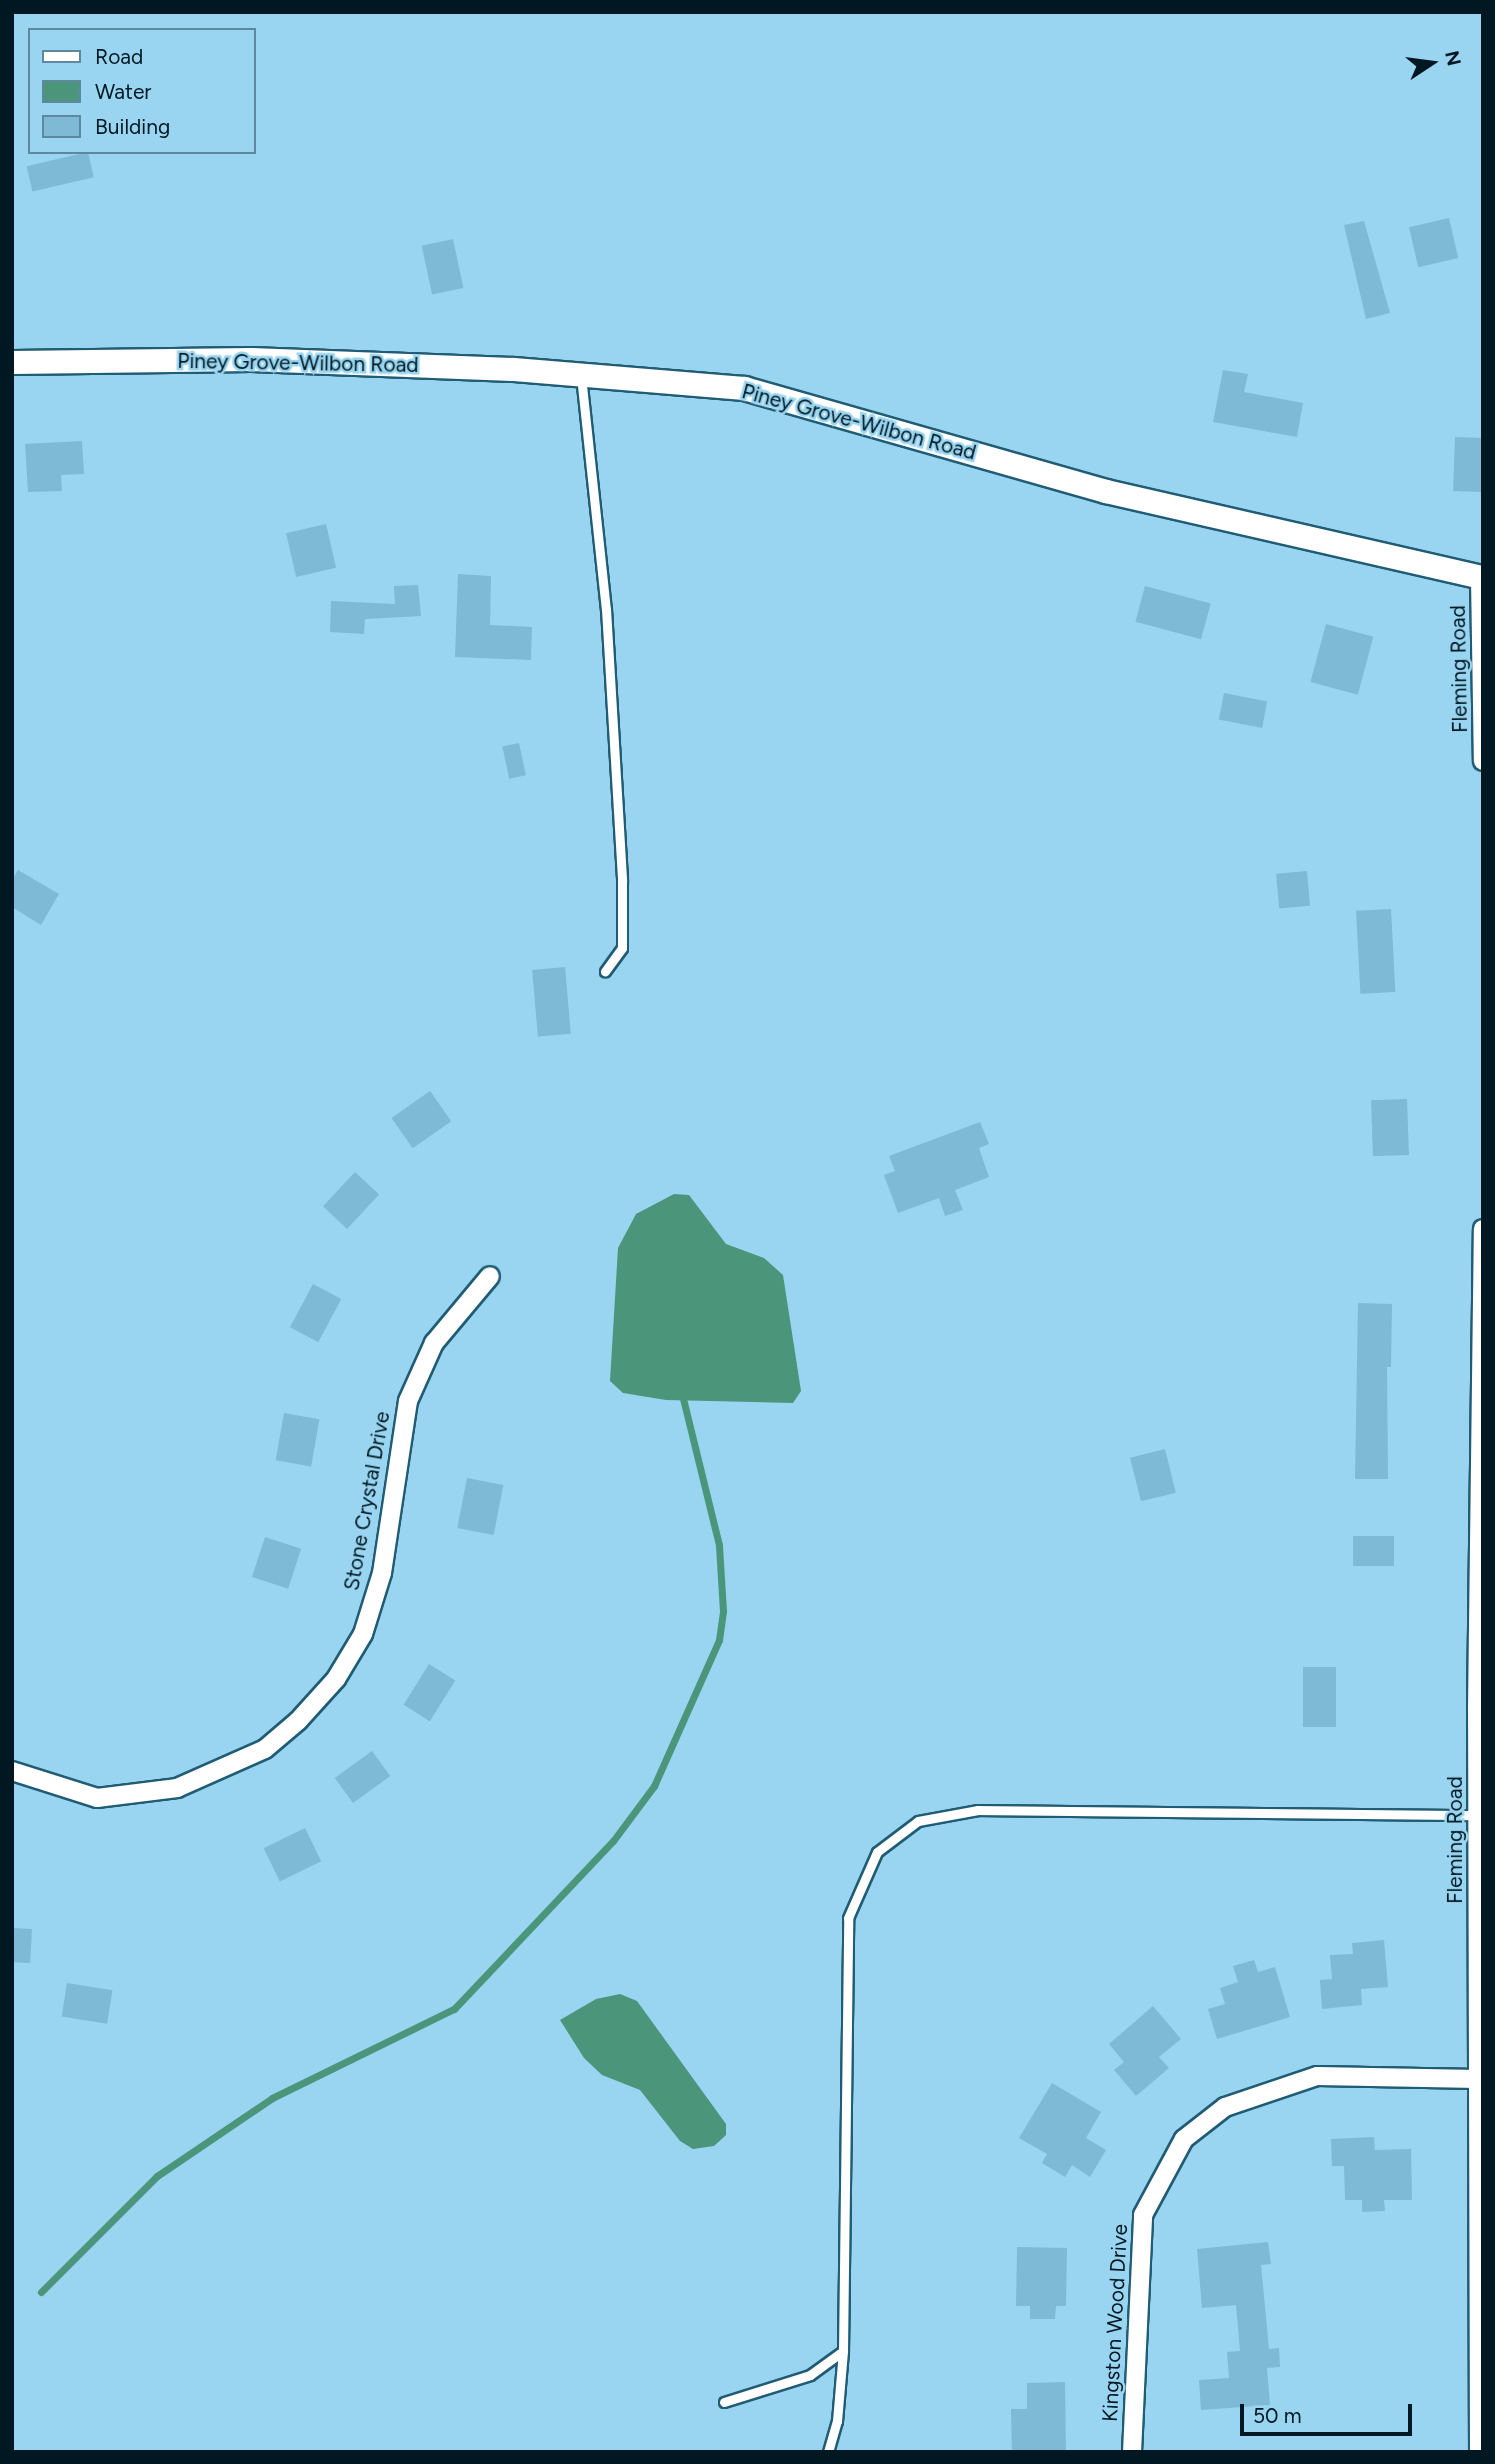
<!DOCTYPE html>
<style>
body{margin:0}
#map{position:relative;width:1495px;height:2464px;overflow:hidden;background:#99d5f1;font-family:Figtree,sans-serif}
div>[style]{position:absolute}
.water>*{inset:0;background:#4b957b}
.stream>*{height:7px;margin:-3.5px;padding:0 3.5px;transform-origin:3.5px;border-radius:3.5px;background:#4b957b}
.building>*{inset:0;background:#7eb9d5;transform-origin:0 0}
.roads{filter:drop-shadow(2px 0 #205c74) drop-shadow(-2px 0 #205c74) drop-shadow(0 2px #205c74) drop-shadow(0 -2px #205c74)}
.service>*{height:9px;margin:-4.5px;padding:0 4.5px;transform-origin:4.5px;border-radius:4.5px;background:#fff}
.minor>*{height:18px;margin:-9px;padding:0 9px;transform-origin:9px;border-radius:9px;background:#fff}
.tertiary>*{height:23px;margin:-11.5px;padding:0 11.5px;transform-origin:11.5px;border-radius:11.5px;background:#fff}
span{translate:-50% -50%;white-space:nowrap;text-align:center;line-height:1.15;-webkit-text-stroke:5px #99d5f1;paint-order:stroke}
.street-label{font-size:21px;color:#011721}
.frame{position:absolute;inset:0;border:14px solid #011721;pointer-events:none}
.legend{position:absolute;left:28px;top:28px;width:228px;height:126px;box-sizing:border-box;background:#99d5f1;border:2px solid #5c899e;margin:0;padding:9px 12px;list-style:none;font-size:21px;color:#011721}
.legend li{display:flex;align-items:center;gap:14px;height:35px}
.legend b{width:35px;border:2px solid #5c899e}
.north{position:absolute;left:1397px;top:28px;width:70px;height:70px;-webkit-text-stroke:5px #99d5f1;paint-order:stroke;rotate:77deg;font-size:19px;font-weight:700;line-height:28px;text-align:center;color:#011721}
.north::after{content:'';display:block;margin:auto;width:24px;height:32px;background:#011721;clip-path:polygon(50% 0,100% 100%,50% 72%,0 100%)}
.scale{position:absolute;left:1240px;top:2404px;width:172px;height:32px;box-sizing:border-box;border:4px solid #011721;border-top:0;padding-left:9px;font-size:21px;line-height:24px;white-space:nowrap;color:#011721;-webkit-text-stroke:5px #99d5f1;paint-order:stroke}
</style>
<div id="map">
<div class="water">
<i style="clip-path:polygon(674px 1194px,689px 1195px,726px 1244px,764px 1258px,783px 1275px,801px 1391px,793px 1403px,666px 1400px,623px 1393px,610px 1381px,618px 1248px,636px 1214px)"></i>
<i style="clip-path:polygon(620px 1994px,637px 2001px,726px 2124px,726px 2135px,714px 2146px,693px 2149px,680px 2141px,640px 2090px,602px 2075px,584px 2058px,560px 2020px,596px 1999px)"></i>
</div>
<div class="stream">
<i style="left:41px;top:2292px;width:164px;rotate:-45deg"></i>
<i style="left:157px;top:2176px;width:139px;rotate:-34.1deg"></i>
<i style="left:272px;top:2098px;width:203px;rotate:-26.1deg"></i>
<i style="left:454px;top:2009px;width:231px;rotate:-46.6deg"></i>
<i style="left:613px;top:1841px;width:69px;rotate:-53.3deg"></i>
<i style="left:654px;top:1786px;width:160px;rotate:-66deg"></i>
<i style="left:719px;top:1640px;width:29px;rotate:-82deg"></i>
<i style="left:723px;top:1611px;width:66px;rotate:-93.5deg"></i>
<i style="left:719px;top:1545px;width:155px;rotate:-103.8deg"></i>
</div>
<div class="building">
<i style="left:88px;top:152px;width:26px;height:63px;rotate:77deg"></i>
<i style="left:1449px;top:218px;width:41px;height:41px;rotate:77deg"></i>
<i style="clip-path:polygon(1364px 221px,1390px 313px,1366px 319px,1344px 225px)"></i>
<i style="left:453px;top:239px;width:50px;height:32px;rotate:78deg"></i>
<i style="clip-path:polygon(1223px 370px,1248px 374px,1244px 392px,1303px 403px,1297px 437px,1213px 422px)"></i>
<i style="left:1455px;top:437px;width:28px;height:54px;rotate:2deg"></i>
<i style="clip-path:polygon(82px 441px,84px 474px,61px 475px,62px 491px,28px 492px,25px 444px)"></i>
<i style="left:326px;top:524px;width:45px;height:41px;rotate:77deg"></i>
<i style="clip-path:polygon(458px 574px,491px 576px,490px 625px,532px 627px,531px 660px,455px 657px)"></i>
<i style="clip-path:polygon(418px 585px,421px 616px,365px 619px,364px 634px,330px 632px,331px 601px,395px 604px,394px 586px)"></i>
<i style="left:1145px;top:586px;width:68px;height:37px;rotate:15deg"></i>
<i style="left:1326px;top:624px;width:49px;height:60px;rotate:15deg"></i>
<i style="left:1224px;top:693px;width:44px;height:27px;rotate:11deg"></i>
<i style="left:519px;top:743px;width:33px;height:17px;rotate:78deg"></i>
<i style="clip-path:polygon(18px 870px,59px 894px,41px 925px,12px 907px,12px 880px)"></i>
<i style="left:1307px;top:871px;width:35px;height:31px;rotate:85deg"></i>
<i style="left:1391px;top:909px;width:83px;height:35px;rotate:87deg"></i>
<i style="left:565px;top:967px;width:67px;height:33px;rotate:85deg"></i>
<i style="left:430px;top:1091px;width:37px;height:47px;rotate:55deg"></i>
<i style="left:1407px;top:1099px;width:56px;height:36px;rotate:88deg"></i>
<i style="clip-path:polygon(980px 1122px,989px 1144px,979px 1148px,989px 1177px,955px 1190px,963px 1210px,945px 1216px,939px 1198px,898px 1213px,884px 1175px,895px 1171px,889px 1156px)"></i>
<i style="left:355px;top:1172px;width:33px;height:47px;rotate:43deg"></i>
<i style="left:313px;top:1284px;width:32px;height:49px;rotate:28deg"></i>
<i style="clip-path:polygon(1358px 1303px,1392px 1304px,1391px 1367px,1387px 1367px,1388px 1479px,1355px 1479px)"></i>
<i style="left:284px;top:1413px;width:36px;height:48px;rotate:10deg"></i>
<i style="left:1165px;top:1449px;width:45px;height:36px;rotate:76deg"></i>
<i style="left:467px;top:1478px;width:37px;height:51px;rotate:11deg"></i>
<i style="left:1353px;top:1536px;width:41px;height:30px"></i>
<i style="left:265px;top:1537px;width:38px;height:42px;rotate:18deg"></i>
<i style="left:429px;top:1664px;width:31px;height:48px;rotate:32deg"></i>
<i style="left:1303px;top:1667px;width:33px;height:60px"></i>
<i style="left:372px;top:1751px;width:31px;height:46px;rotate:54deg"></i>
<i style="left:305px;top:1828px;width:37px;height:46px;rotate:64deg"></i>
<i style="left:12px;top:1928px;width:20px;height:34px;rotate:3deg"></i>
<i style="clip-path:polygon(1384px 1940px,1388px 1987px,1361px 1989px,1362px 2005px,1322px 2009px,1320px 1980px,1332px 1979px,1330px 1955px,1353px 1954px,1352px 1943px)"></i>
<i style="clip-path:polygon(1254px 1960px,1258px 1972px,1275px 1967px,1290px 2017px,1217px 2039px,1208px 2009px,1225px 2004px,1220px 1988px,1238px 1982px,1233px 1966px)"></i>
<i style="left:67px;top:1983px;width:46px;height:34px;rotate:9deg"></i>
<i style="clip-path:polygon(1153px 2006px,1181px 2039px,1159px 2057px,1169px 2068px,1136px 2096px,1114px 2070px,1124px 2062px,1109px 2044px)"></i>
<i style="clip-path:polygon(1052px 2083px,1101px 2112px,1086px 2138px,1106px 2150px,1090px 2177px,1072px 2165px,1065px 2177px,1042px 2163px,1047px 2154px,1019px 2138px)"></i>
<i style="clip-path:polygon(1374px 2137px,1375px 2150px,1411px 2149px,1412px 2200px,1384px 2200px,1385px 2211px,1362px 2212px,1362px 2200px,1345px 2200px,1344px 2166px,1332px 2166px,1331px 2139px)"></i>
<i style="clip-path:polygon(1268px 2242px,1271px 2264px,1261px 2265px,1269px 2349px,1279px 2348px,1280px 2367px,1267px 2368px,1270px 2405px,1201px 2410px,1199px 2380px,1229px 2378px,1227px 2352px,1240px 2351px,1236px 2305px,1202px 2308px,1197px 2249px)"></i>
<i style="clip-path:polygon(1017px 2247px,1067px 2248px,1066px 2306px,1056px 2306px,1055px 2319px,1030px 2319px,1030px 2306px,1016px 2306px)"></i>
<i style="clip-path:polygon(1065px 2382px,1066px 2452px,1012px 2452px,1011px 2409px,1027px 2409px,1027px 2383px)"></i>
</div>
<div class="roads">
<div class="service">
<i style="left:581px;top:376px;width:234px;rotate:83.9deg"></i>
<i style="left:606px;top:609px;width:273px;rotate:86.6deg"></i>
<i style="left:622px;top:882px;width:66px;rotate:90deg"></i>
<i style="left:622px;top:948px;width:29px;rotate:126deg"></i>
<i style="left:724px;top:2402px;width:90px;rotate:-17.4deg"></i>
<i style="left:810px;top:2375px;width:41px;rotate:-36deg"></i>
<i style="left:843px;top:2351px;width:433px;rotate:-89.3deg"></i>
<i style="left:848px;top:1918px;width:72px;rotate:-66.3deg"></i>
<i style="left:877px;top:1852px;width:51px;rotate:-37.1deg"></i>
<i style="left:918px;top:1821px;width:61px;rotate:-10.4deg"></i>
<i style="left:978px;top:1810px;width:499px;rotate:0.6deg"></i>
<i style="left:828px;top:2452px;width:32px;rotate:-74deg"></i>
<i style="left:837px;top:2421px;width:70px;rotate:-85.1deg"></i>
</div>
<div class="minor">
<i style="left:1480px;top:577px;width:184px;rotate:89.1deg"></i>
<i style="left:12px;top:1771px;width:89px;rotate:17.6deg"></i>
<i style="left:97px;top:1798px;width:81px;rotate:-7.1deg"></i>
<i style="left:177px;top:1788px;width:96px;rotate:-23.9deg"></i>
<i style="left:265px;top:1749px;width:43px;rotate:-40.3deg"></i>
<i style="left:298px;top:1721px;width:57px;rotate:-47.9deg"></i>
<i style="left:336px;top:1679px;width:52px;rotate:-59deg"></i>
<i style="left:363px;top:1634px;width:64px;rotate:-72.7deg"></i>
<i style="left:382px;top:1573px;width:174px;rotate:-81.4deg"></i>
<i style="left:408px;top:1401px;width:64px;rotate:-65.9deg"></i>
<i style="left:434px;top:1343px;width:87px;rotate:-50.1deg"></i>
<i style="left:1132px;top:2452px;width:237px;rotate:-87.3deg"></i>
<i style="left:1143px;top:2215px;width:86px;rotate:-61.7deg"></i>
<i style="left:1184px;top:2139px;width:52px;rotate:-38deg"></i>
<i style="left:1225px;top:2107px;width:97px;rotate:-18.6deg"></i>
<i style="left:1317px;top:2076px;width:161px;rotate:1.1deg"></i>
<i style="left:1479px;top:2452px;width:743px;rotate:-90.15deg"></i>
<i style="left:1477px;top:1709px;width:480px;rotate:-89.3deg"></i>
</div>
<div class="tertiary">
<i style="left:12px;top:362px;width:239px;rotate:-0.7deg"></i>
<i style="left:251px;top:359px;width:262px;rotate:2.2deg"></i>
<i style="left:513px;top:369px;width:232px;rotate:4.7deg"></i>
<i style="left:744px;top:388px;width:376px;rotate:15.9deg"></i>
<i style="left:1106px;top:491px;width:387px;rotate:12.9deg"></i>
</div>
</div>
<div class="street-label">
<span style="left:298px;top:363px;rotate:1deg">Piney Grove-Wilbon Road</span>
<span style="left:859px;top:422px;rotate:15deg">Piney Grove-Wilbon Road</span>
<span style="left:1459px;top:669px;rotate:-91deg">Fleming Road</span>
<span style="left:367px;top:1501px;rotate:-80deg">Stone Crystal Drive</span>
<span style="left:1455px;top:1840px;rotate:-90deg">Fleming Road</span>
<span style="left:1115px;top:2323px;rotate:-87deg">Kingston Wood Drive</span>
</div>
<div class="frame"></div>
<ul class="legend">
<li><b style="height:9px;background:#fff"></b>Road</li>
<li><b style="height:19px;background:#4b957b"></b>Water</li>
<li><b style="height:19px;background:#7eb9d5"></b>Building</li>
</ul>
<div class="north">N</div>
<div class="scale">50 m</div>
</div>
